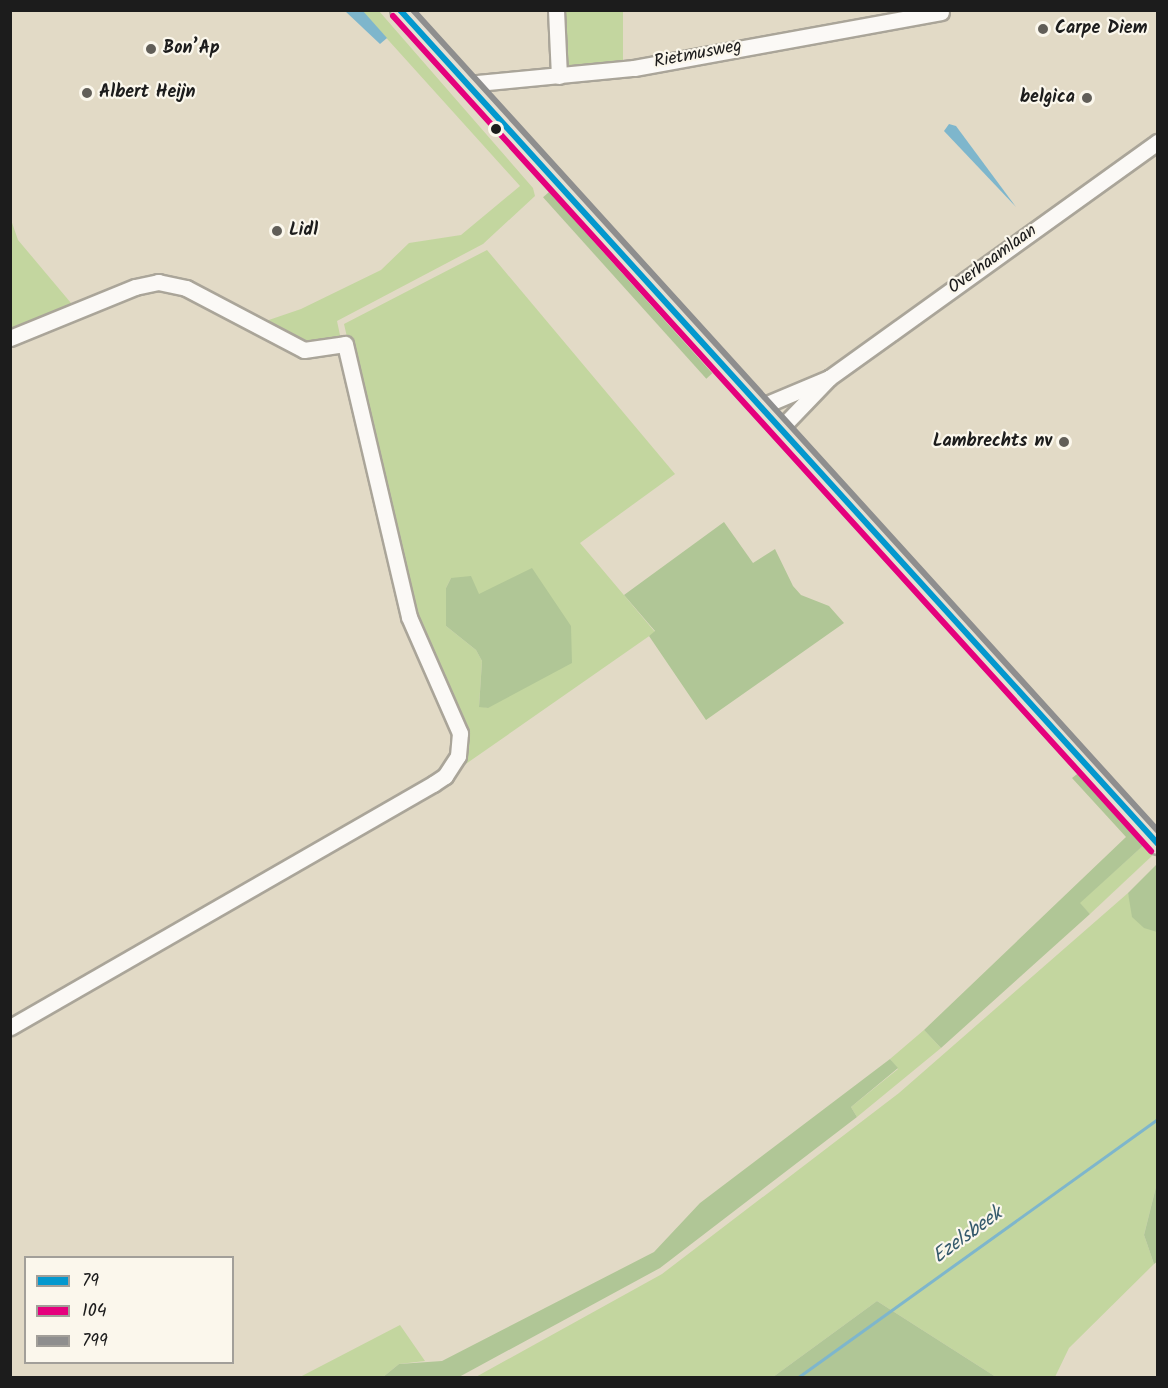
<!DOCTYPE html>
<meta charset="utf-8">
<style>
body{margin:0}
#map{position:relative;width:1168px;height:1388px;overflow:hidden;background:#e2dac6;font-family:Kalam,sans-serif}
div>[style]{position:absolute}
.green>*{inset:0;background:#c3d69f;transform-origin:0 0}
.forest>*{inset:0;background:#b0c696;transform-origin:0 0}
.water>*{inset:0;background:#7eb6cc}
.stream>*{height:3px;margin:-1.5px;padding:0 1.5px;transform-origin:1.5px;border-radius:1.5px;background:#7eb6cc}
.roads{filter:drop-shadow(2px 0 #aaa599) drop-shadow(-2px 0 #aaa599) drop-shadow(0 2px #aaa599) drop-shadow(0 -2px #aaa599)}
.minor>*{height:15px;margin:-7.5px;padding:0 7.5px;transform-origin:7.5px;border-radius:7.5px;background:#fbf9f6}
.major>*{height:18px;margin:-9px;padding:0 9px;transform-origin:9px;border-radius:9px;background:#e5e0d2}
.bus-1>*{height:6px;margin:-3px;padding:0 3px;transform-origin:3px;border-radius:3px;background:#0398ce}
.bus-2>*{height:6px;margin:-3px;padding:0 3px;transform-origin:3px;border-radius:3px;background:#e5007d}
.bus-3>*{height:6px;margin:-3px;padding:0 3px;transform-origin:3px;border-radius:3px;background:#8e8e8e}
.dots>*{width:16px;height:16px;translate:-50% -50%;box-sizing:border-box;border:3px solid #fbf7ec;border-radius:50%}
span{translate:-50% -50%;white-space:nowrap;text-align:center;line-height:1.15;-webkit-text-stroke:4.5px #fbf7ec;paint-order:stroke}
.poi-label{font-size:18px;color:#1c1c1c;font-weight:700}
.left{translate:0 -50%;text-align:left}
.right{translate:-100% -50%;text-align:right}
.street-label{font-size:18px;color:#1c1c1c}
.water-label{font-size:20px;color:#355a6c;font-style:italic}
.frame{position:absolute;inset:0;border:12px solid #1c1c1c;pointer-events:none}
.legend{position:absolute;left:24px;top:1256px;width:210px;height:108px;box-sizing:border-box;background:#fbf7ec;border:2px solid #a29f99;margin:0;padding:8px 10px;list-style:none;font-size:18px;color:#1c1c1c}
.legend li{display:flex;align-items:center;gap:12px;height:30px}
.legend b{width:30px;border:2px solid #a29f99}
</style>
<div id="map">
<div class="green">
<i style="clip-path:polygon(362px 11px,379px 11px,533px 188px,535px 196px,483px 244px,337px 321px,341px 340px,306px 346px,260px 323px,301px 309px,381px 270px,409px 243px,461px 235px,520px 186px)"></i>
<i style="left:563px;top:11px;width:60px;height:57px"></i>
<i style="clip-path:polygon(10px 217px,18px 240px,76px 309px,10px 335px)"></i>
<i style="clip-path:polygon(evenodd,487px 250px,675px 474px,580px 543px,655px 632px,460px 768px,464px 749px,411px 614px,344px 324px,487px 250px,451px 578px,478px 595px,488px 708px,479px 706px,482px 661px,476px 650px,446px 626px,446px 588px,451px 578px)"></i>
<i style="clip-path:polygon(1145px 844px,1154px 854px,1090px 914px,1079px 903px)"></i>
<i style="clip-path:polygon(1128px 893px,1133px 911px,1157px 932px,1157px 1183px,1144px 1235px,1154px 1264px,1069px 1348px,1055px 1377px,996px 1377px,877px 1301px,773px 1377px,474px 1378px,662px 1274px,899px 1093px)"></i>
<i style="clip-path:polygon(924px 1030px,941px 1048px,857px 1117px,851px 1107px,898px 1069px,890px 1059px)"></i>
<i style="clip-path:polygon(400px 1325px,425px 1361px,399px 1364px,383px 1377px,298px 1378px)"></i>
</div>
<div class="forest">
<i style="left:549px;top:192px;width:244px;height:8px;rotate:48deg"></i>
<i style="clip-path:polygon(724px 522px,753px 563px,775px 549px,793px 586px,801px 595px,829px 606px,844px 623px,706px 720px,649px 636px,655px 631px,624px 595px)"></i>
<i style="clip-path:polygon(532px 568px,571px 626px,572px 663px,488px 708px,479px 707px,482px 661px,476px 650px,446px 626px,446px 588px,451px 578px,471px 576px,479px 594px)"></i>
<i style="clip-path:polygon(1081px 771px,1145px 844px,1080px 903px,1090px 914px,941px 1048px,924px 1030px,1126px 837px,1072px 778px)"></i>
<i style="clip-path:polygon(1157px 864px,1157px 932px,1144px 928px,1132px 917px,1128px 893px)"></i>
<i style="clip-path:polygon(890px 1059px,898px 1068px,851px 1107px,857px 1117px,660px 1268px,459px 1377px,383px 1377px,399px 1364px,442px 1361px,654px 1252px,700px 1203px)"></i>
<i style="clip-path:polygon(1157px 1183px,1158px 1261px,1154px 1264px,1144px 1235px)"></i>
<i style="clip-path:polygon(877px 1301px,996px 1377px,773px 1377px)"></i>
</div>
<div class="water">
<i style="clip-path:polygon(345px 11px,363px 11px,387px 38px,380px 44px)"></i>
<i style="clip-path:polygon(949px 124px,956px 126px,1016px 207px,944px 131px)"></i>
</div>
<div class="stream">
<i style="left:797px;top:1378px;width:444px;rotate:-35.7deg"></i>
</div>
<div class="roads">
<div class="minor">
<i style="left:556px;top:10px;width:66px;rotate:87.4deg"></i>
<i style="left:467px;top:84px;width:168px;rotate:-5.5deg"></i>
<i style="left:634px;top:68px;width:312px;rotate:-10.3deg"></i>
<i style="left:10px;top:338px;width:135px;rotate:-22.2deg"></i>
<i style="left:135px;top:287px;width:24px;rotate:-12deg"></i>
<i style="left:158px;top:282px;width:29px;rotate:12deg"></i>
<i style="left:186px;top:288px;width:133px;rotate:27.7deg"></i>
<i style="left:304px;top:350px;width:41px;rotate:-8.3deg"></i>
<i style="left:345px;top:344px;width:280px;rotate:76.8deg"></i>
<i style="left:409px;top:617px;width:127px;rotate:66.3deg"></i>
<i style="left:460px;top:733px;width:23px;rotate:95deg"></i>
<i style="left:458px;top:756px;width:24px;rotate:123deg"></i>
<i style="left:445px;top:776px;width:14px;rotate:146deg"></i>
<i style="left:433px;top:784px;width:488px;rotate:150.1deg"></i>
<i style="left:760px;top:407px;width:75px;rotate:-22.8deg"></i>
<i style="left:780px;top:429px;width:71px;rotate:-46.1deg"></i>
<i style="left:829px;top:378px;width:405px;rotate:-35.7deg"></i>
</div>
<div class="major">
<i style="left:400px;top:10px;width:1128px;rotate:47.77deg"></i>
</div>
</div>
<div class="bus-1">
<i style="left:400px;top:10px;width:1127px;rotate:47.73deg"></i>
</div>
<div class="bus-2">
<i style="left:393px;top:16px;width:1128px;rotate:47.77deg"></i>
</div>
<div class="bus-3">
<i style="left:413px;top:10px;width:1109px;rotate:47.78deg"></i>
</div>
<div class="dots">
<i style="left:1043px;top:29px;background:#615e58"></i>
<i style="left:151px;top:49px;background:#615e58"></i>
<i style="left:87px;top:93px;background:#615e58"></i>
<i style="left:1087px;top:98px;background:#615e58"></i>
<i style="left:496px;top:129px;background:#1c1c1c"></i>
<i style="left:277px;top:231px;background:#615e58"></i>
<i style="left:1064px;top:442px;background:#615e58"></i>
</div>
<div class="poi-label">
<span class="left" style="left:1055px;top:29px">Carpe Diem</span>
<span class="left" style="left:163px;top:49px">Bon’Ap</span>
<span class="left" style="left:99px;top:93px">Albert Heijn</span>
<span class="right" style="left:1075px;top:98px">belgica</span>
<span class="left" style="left:289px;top:231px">Lidl</span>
<span class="right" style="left:1052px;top:442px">Lambrechts nv</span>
</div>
<div class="street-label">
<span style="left:698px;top:55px;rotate:-11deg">Rietmusweg</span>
<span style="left:993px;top:260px;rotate:-36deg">Overhaamlaan</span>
</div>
<div class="water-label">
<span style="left:968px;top:1236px;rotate:-36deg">Ezelsbeek</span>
</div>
<div class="frame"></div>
<ul class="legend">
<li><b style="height:8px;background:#0398ce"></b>79</li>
<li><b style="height:8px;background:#e5007d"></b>104</li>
<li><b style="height:8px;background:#8e8e8e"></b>799</li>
</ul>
</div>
